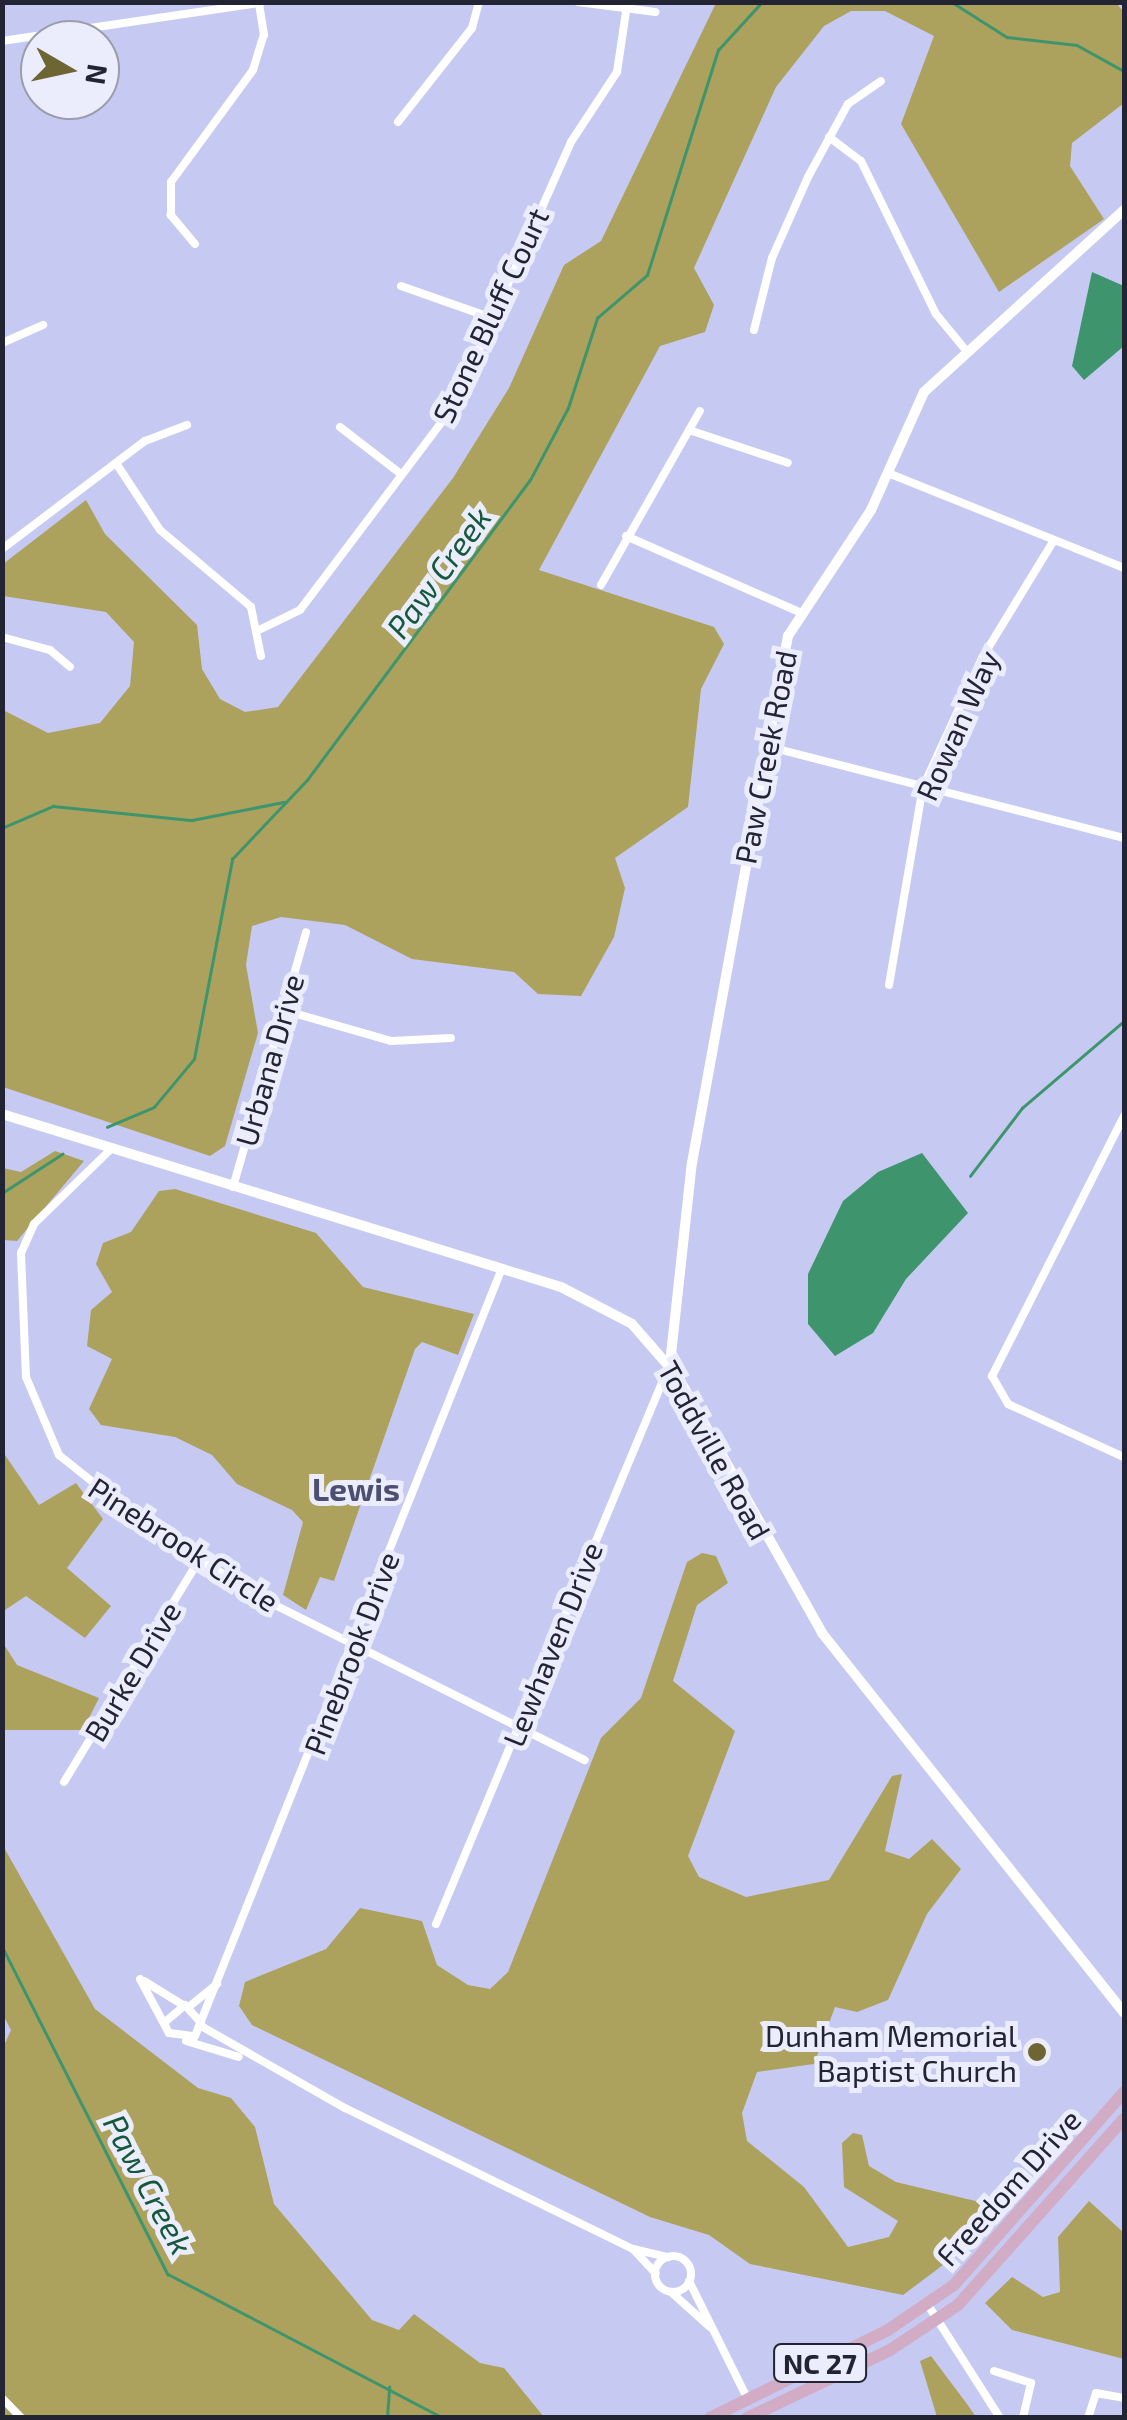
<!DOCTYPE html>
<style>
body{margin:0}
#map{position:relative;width:1127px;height:2420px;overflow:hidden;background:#c6caf2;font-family:"Exo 2",sans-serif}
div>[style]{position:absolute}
.green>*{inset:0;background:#aca25d}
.water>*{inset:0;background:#3e956d}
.stream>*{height:2.5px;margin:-1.25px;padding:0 1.25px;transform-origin:1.25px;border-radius:1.25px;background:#3e956d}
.minor>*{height:8px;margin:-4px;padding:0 4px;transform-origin:4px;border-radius:4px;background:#fff}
.minor>.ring{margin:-4px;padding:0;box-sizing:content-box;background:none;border:8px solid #fff;border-radius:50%}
.tertiary>*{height:10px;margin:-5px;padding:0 5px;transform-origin:5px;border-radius:5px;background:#fff}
.primary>*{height:12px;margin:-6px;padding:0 6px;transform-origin:6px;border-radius:6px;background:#d1acc4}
.dots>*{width:28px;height:28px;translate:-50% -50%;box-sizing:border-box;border:5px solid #ebedfd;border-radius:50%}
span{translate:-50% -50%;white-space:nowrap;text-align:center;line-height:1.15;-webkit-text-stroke:10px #ebedfd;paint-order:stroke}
.shield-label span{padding:2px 8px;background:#ebedfd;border:2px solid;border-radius:8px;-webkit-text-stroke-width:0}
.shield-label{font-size:28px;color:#232433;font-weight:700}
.street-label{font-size:30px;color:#232433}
.poi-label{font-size:30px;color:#232433}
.right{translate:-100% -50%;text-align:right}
.water-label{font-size:32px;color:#16583c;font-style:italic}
.neighbourhood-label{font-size:32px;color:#4d4f72;font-weight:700}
.frame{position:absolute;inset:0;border:5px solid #232433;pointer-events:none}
.north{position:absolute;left:20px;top:20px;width:100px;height:100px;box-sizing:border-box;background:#ebedfd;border:2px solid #9b9dac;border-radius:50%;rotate:99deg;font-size:28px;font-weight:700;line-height:40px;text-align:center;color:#232433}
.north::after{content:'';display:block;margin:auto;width:35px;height:45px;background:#6d6532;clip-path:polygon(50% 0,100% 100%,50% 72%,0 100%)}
</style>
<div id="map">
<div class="green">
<i style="clip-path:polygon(1115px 2px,1124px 12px,1124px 103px,1072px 143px,1070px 166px,1104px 219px,999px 292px,901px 124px,934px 36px,885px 11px,851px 11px,824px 26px,776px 87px,694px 268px,714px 305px,705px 332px,660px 346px,539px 570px,714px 627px,724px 644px,701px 689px,688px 807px,615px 858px,625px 888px,614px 937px,581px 996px,538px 994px,514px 972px,412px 959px,345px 925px,281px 917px,252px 926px,246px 965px,258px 1033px,225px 1146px,210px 1156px,3px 1087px,3px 710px,48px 733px,100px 723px,130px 686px,134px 642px,106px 612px,3px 596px,3px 564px,86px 500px,105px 534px,197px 625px,202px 669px,220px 699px,245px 712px,278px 707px,453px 478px,509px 388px,564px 265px,601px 241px,716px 3px)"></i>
<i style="clip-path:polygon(55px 1151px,84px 1161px,17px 1241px,3px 1240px,3px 1168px,21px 1172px)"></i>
<i style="clip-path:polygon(175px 1189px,316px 1233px,363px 1287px,474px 1314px,458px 1355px,422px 1342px,415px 1349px,334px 1581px,320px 1577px,306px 1610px,283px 1595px,303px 1522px,292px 1510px,237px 1484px,212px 1455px,175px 1437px,101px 1425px,89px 1409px,112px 1359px,87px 1346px,91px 1310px,112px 1292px,96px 1264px,103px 1243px,131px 1232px,159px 1191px)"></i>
<i style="clip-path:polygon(3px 1452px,39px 1505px,76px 1483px,103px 1519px,67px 1568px,111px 1606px,85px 1638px,26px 1596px,5px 1610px,3px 1643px,17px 1665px,99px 1698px,83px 1730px,3px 1730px)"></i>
<i style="clip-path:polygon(702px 1553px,716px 1556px,728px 1583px,697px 1605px,673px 1681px,735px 1731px,688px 1856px,699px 1877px,746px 1897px,829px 1880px,892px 1776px,902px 1774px,885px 1851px,909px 1859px,932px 1839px,961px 1869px,927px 1914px,888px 2000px,857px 2012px,835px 2007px,814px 2064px,757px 2072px,742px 2113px,747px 2141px,804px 2187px,848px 2247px,889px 2237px,898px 2221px,844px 2187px,842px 2143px,853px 2133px,862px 2135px,869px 2166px,896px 2182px,988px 2204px,990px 2216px,951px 2259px,903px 2295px,750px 2264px,709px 2235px,650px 2217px,252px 2025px,239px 2006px,245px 1982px,326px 1949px,360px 1908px,422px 1921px,437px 1965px,468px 1985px,490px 1989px,508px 1972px,601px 1738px,641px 1698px,687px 1562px)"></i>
<i style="clip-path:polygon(2px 1844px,95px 2009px,198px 2088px,231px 2098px,255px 2127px,274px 2204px,372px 2320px,399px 2330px,414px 2314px,480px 2363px,504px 2368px,544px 2417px,3px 2417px,2px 2050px,11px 2030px,3px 2015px)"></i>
<i style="clip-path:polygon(1089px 2201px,1124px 2233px,1124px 2359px,1012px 2330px,985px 2303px,1012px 2277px,1043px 2297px,1060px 2292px,1058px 2237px)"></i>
<i style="clip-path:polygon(931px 2356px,967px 2404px,976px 2417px,937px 2417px,920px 2361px)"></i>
</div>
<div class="water">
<i style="clip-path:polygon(1092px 272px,1124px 286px,1124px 346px,1084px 380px,1072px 366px)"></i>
<i style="clip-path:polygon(922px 1153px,968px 1213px,906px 1279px,873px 1333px,835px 1356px,808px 1324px,808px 1274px,843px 1201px,878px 1172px)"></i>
</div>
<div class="stream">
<i style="left:952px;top:2px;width:65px;rotate:32.5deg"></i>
<i style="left:1007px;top:37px;width:70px;rotate:6.5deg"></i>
<i style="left:1077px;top:45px;width:54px;rotate:29deg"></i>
<i style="left:2px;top:828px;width:56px;rotate:-23.3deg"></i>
<i style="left:53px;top:806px;width:140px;rotate:5.8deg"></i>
<i style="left:192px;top:820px;width:94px;rotate:-11.1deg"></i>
<i style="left:107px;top:1127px;width:51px;rotate:-23.1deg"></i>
<i style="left:154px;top:1107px;width:62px;rotate:-50.2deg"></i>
<i style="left:194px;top:1059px;width:204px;rotate:-79.2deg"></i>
<i style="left:232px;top:859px;width:109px;rotate:-46.5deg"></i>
<i style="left:307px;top:780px;width:374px;rotate:-53.4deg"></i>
<i style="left:530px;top:480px;width:81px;rotate:-62.2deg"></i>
<i style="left:568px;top:408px;width:95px;rotate:-72.1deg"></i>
<i style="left:597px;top:318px;width:66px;rotate:-40.7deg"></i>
<i style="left:647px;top:275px;width:236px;rotate:-72.5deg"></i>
<i style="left:718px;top:50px;width:65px;rotate:-47.5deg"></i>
<i style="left:970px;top:1176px;width:86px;rotate:-52.6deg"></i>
<i style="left:1022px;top:1108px;width:134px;rotate:-40.5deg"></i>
<i style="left:2px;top:1193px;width:72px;rotate:-33deg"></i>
<i style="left:2px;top:1946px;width:368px;rotate:63.2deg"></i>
<i style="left:168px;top:2274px;width:311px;rotate:27.6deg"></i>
<i style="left:387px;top:2418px;width:31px;rotate:-86deg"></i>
</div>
<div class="minor">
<i style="left:578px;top:2px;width:78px;rotate:7.4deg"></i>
<i style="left:2px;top:41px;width:261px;rotate:-8.4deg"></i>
<i style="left:398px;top:122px;width:120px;rotate:-51.8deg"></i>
<i style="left:472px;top:28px;width:27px;rotate:-75deg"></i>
<i style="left:829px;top:137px;width:40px;rotate:37deg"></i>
<i style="left:861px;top:161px;width:170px;rotate:63.9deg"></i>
<i style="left:936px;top:314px;width:44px;rotate:50.5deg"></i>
<i style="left:195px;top:244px;width:38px;rotate:-130deg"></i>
<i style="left:171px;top:215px;width:33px;rotate:-90deg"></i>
<i style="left:171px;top:182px;width:139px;rotate:-53.8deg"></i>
<i style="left:253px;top:70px;width:37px;rotate:-73deg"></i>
<i style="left:264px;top:35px;width:32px;rotate:-99deg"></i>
<i style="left:401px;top:286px;width:96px;rotate:19.4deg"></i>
<i style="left:754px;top:330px;width:74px;rotate:-76deg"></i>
<i style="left:772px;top:258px;width:89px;rotate:-66deg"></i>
<i style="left:808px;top:177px;width:83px;rotate:-61.3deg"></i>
<i style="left:848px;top:104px;width:40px;rotate:-34.9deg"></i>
<i style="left:2px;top:343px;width:45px;rotate:-23.7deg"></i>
<i style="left:340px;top:427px;width:78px;rotate:37.7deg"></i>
<i style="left:689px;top:430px;width:104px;rotate:18.4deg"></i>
<i style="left:116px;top:463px;width:80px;rotate:56.7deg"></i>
<i style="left:160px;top:530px;width:119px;rotate:40.2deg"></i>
<i style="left:251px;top:607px;width:50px;rotate:78.5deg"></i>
<i style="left:888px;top:473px;width:254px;rotate:21.9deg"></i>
<i style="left:626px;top:536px;width:191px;rotate:23.7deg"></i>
<i style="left:2px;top:549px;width:179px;rotate:-37.1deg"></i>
<i style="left:145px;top:441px;width:45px;rotate:-20.9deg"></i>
<i style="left:601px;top:585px;width:200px;rotate:-60.4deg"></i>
<i style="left:261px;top:629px;width:43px;rotate:-26deg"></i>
<i style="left:300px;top:610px;width:256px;rotate:-53deg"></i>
<i style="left:454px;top:406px;width:289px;rotate:-66.1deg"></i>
<i style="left:571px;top:142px;width:84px;rotate:-56.7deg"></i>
<i style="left:617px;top:72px;width:61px;rotate:-81.5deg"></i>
<i style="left:2px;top:637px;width:50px;rotate:15.2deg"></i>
<i style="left:50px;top:650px;width:26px;rotate:40deg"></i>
<i style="left:766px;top:746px;width:370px;rotate:14.4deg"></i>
<i style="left:889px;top:985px;width:201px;rotate:-80.3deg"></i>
<i style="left:923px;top:787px;width:142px;rotate:-65.4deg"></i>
<i style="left:982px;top:658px;width:138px;rotate:-58.6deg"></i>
<i style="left:283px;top:1010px;width:112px;rotate:16deg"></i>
<i style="left:391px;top:1041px;width:60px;rotate:-2.9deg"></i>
<i style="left:1124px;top:1116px;width:292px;rotate:116.9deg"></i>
<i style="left:992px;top:1376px;width:32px;rotate:60deg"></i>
<i style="left:1008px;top:1404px;width:128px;rotate:24.6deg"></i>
<i style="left:110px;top:1150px;width:106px;rotate:135.8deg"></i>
<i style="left:34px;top:1224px;width:32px;rotate:114deg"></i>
<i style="left:21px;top:1253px;width:124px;rotate:87.7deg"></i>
<i style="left:26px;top:1377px;width:85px;rotate:67.1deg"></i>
<i style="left:59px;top:1455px;width:117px;rotate:38.7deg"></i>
<i style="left:150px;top:1528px;width:131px;rotate:32.2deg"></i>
<i style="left:261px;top:1598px;width:362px;rotate:26.6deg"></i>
<i style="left:233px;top:1187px;width:265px;rotate:-74deg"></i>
<i style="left:64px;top:1782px;width:260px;rotate:-58.7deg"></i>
<i style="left:436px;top:1924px;width:605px;rotate:-67.34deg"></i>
<i style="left:140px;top:1979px;width:61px;rotate:61.8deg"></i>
<i style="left:169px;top:2033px;width:26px;rotate:7deg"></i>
<i style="left:195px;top:2036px;width:827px;rotate:-68.21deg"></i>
<i style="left:144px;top:1981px;width:46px;rotate:31.6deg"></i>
<i style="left:190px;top:2006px;width:35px;rotate:-39deg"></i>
<i style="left:165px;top:2022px;width:26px;rotate:-40deg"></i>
<i style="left:185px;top:2005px;width:24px;rotate:48deg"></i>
<i style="left:201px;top:2026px;width:166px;rotate:29.7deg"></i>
<i style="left:345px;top:2108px;width:321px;rotate:26.1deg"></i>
<i style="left:633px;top:2249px;width:36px;rotate:13deg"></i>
<i style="left:186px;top:2041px;width:55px;rotate:16.8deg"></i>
<i style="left:633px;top:2249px;width:33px;rotate:47deg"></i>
<i class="ring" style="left:655px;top:2256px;width:28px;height:28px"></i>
<i style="left:689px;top:2281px;width:131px;rotate:63.6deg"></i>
<i style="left:671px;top:2292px;width:52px;rotate:41.9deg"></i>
<i style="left:928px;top:2305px;width:134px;rotate:57.5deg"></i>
<i style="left:994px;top:2371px;width:39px;rotate:18deg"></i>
<i style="left:1031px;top:2383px;width:36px;rotate:103deg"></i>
<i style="left:2px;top:2398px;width:28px;rotate:46deg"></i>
<i style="left:1088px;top:2418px;width:26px;rotate:-72deg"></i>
<i style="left:1096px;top:2393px;width:28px;rotate:10deg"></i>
</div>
<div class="tertiary">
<i style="left:2px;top:1114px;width:585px;rotate:17.2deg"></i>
<i style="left:561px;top:1287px;width:80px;rotate:27.5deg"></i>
<i style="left:632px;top:1324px;width:70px;rotate:49deg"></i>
<i style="left:678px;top:1377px;width:294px;rotate:60.6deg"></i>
<i style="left:822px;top:1633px;width:485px;rotate:51.5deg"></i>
<i style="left:670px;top:1364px;width:202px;rotate:-83.8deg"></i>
<i style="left:692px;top:1163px;width:536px;rotate:-79.68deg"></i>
<i style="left:788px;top:636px;width:151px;rotate:-56.6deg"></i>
<i style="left:871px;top:510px;width:129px;rotate:-65.8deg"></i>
<i style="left:924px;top:392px;width:270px;rotate:-42.3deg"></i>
</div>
<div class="primary">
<i style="left:710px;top:2418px;width:199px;rotate:-26.3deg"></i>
<i style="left:888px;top:2330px;width:80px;rotate:-34.3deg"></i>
<i style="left:954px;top:2285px;width:257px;rotate:-48.6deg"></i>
<i style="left:747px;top:2418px;width:158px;rotate:-25.4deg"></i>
<i style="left:890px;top:2350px;width:82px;rotate:-33.5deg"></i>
<i style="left:958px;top:2305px;width:249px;rotate:-48.3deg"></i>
</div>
<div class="dots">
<i style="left:1037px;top:2052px;background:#6d6532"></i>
</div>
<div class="shield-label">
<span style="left:820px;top:2363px">NC 27</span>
</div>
<div class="street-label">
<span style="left:490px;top:315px;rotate:-65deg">Stone Bluff Court</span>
<span style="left:957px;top:725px;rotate:-66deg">Rowan Way</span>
<span style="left:765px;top:757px;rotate:-79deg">Paw Creek Road</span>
<span style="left:269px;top:1060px;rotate:-74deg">Urbana Drive</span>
<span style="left:715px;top:1450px;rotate:61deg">Toddville Road</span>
<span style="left:184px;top:1544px;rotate:33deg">Pinebrook Circle</span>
<span style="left:552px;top:1644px;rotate:-68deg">Lewhaven Drive</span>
<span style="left:351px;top:1653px;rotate:-69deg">Pinebrook Drive</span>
<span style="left:132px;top:1671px;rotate:-59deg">Burke Drive</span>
<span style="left:1008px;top:2187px;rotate:-48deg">Freedom Drive</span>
</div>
<div class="poi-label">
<span class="right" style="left:1017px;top:2052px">Dunham Memorial<br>Baptist Church</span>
</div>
<div class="water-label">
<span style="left:438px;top:572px;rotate:-54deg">Paw Creek</span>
<span style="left:149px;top:2184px;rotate:62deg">Paw Creek</span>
</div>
<div class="neighbourhood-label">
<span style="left:356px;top:1488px">Lewis</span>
</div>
<div class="frame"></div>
<div class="north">N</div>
</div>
